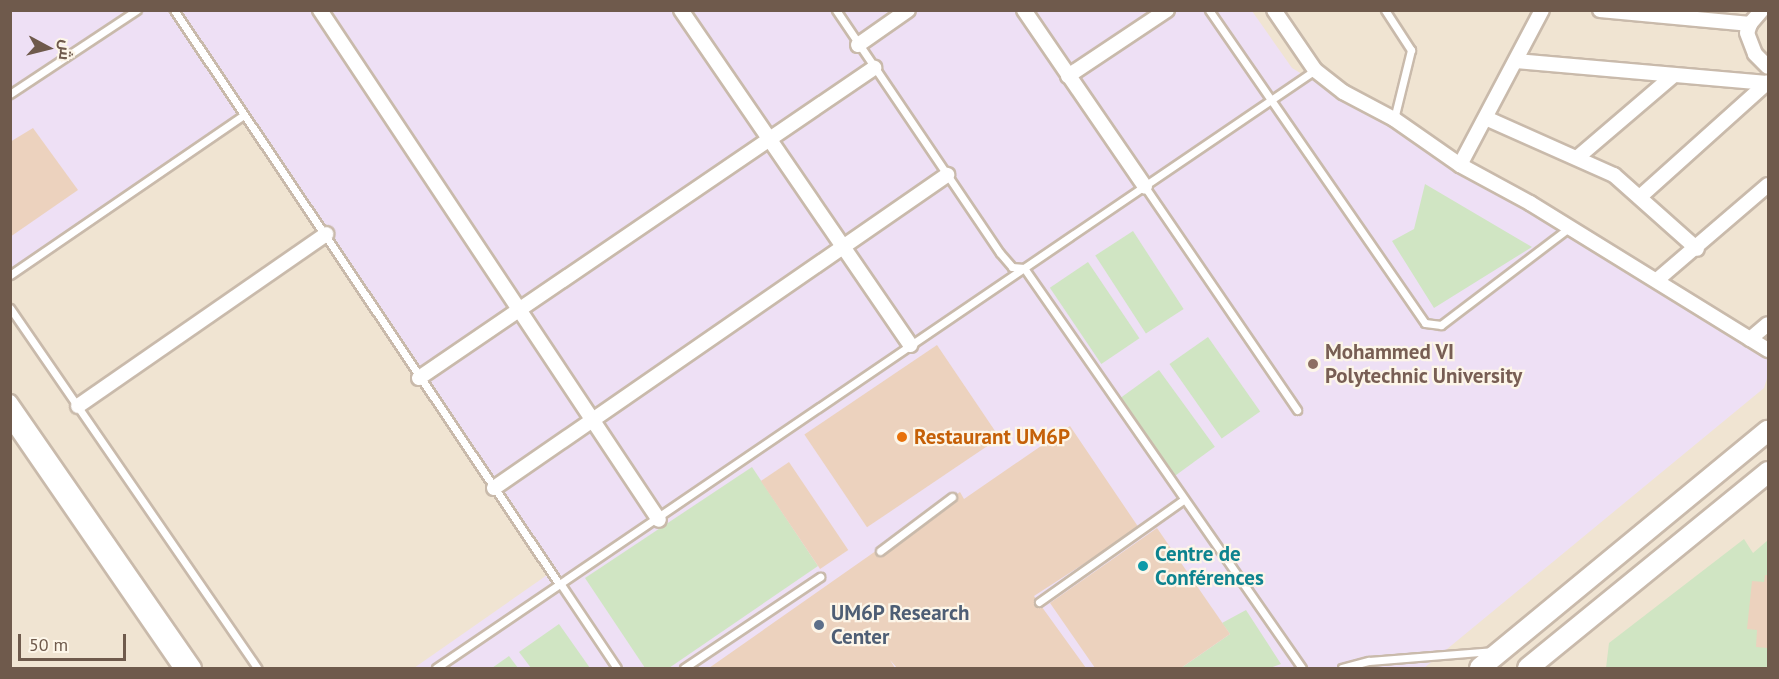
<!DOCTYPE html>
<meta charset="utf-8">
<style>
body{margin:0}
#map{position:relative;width:1779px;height:679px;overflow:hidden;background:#f9f2e3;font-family:"PT Sans",Cairo,sans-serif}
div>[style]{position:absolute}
.residential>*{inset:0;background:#f0e4d2;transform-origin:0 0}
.education>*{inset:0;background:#eee0f5}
.green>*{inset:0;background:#d0e5c3;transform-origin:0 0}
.building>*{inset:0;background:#ecd2be;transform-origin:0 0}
.roads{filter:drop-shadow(2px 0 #c9baab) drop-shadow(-2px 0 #c9baab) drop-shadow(0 2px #c9baab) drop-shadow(0 -2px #c9baab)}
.lane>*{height:7px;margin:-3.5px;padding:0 3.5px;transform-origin:3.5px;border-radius:3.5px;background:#fff}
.street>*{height:14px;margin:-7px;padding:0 7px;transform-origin:7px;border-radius:7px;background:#fff}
.secondary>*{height:20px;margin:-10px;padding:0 10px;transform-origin:10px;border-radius:10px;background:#fff}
.dots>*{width:16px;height:16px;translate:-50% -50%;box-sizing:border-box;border:3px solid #fdf6e9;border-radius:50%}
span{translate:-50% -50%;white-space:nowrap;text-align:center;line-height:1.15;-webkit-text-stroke:4.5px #fdf6e9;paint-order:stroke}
.education-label{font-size:21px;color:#785e54;font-weight:700}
.left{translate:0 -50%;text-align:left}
.food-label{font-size:21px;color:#c56008;font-weight:700}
.culture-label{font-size:21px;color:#0d838f;font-weight:700}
.service-label{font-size:21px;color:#4e5e75;font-weight:700}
.frame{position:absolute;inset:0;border:12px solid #6f5a4c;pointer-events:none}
.north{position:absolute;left:18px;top:18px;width:60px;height:60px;-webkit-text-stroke:4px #fdf6e9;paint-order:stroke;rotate:97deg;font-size:16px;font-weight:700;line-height:24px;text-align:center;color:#6f5a4c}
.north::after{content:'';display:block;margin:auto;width:21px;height:27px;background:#6f5a4c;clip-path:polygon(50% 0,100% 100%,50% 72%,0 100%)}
.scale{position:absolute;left:18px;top:634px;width:108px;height:27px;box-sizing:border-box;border:3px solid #6f5a4c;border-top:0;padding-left:8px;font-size:18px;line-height:21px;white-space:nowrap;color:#6f5a4c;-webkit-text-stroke:4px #fdf6e9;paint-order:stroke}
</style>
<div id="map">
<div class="residential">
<i style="left:11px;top:11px;width:1757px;height:657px"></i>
</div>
<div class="education">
<i style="clip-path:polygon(11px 11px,1252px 11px,1292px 68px,1768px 353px,1768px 375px,1764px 388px,1424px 668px,414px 668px,550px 573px,242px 122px,11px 275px)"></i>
</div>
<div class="green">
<i style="clip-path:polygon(1425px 184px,1532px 247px,1434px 308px,1392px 241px,1414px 229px)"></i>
<i style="left:1133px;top:231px;width:93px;height:45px;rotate:57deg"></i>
<i style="left:1088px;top:262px;width:92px;height:46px;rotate:56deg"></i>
<i style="left:1208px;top:337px;width:91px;height:47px;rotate:55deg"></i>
<i style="left:1159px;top:370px;width:95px;height:52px;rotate:54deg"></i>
<i style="clip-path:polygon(752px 467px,818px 566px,669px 668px,645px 668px,585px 578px)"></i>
<i style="clip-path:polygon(1744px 539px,1753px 553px,1768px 540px,1768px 668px,1606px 668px,1609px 643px)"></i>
<i style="clip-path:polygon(1246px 610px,1281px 664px,1270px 668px,1181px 668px,1230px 634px,1222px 623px)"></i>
<i style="clip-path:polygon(559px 624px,590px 668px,531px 668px,519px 652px)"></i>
<i style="clip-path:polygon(509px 656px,518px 668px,492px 668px)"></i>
</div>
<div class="building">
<i style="clip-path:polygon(33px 128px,78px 190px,10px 237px,10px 142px)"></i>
<i style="left:937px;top:345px;width:112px;height:160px;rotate:56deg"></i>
<i style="clip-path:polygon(1070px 426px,1139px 528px,1034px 596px,1086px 668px,897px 668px,890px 660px,895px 668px,709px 668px,960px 492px,964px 499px)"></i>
<i style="left:789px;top:462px;width:106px;height:34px;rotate:56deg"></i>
<i style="clip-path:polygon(1157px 528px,1230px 634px,1181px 668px,1095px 668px,1050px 603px)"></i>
<i style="clip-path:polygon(1765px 575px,1768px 575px,1768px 648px,1756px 647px,1757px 630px,1747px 629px,1752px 581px,1764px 582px)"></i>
</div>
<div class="roads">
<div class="lane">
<i style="left:174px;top:10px;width:691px;rotate:56.15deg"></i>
<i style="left:836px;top:10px;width:293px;rotate:56deg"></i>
<i style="left:1000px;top:253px;width:18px;rotate:49deg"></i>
<i style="left:1012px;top:267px;width:12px;rotate:5deg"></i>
<i style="left:1024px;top:268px;width:487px;rotate:55.2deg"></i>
<i style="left:1209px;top:10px;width:380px;rotate:55.4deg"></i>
<i style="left:1425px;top:323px;width:16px;rotate:7deg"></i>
<i style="left:1441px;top:325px;width:161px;rotate:-37.2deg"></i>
<i style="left:1385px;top:10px;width:48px;rotate:57deg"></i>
<i style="left:1411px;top:50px;width:71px;rotate:103.8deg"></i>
<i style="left:10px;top:94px;width:152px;rotate:-33.5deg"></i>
<i style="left:1145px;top:187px;width:270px;rotate:55.7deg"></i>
<i style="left:10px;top:275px;width:283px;rotate:-34.4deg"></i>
<i style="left:10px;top:308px;width:437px;rotate:55.5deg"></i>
<i style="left:880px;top:551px;width:90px;rotate:-36.9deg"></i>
<i style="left:560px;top:583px;width:102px;rotate:56.2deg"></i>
<i style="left:1039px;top:602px;width:176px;rotate:-35.3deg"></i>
<i style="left:436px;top:668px;width:1063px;rotate:-34.23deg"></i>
<i style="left:684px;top:668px;width:164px;rotate:-33.8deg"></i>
<i style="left:1342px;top:668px;width:28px;rotate:-15deg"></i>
<i style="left:1369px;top:661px;width:123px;rotate:-4.6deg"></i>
</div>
<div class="street">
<i style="left:320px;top:10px;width:612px;rotate:56.39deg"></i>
<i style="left:681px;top:10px;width:406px;rotate:55.6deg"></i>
<i style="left:1024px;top:10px;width:214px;rotate:55.6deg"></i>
<i style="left:1274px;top:10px;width:73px;rotate:55.7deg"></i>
<i style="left:1315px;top:70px;width:36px;rotate:38deg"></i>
<i style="left:1343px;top:92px;width:58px;rotate:27.9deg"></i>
<i style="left:1394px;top:119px;width:80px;rotate:34.9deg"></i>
<i style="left:1460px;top:165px;width:80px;rotate:28.5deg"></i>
<i style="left:1530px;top:203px;width:280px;rotate:31.7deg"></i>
<i style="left:1600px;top:10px;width:151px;rotate:5.3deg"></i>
<i style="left:1762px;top:10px;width:18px;rotate:131deg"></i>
<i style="left:1750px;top:24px;width:9px;rotate:108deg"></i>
<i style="left:1747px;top:33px;width:22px;rotate:69deg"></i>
<i style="left:1755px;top:54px;width:18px;rotate:45deg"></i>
<i style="left:858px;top:45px;width:61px;rotate:-35deg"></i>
<i style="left:1516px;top:61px;width:252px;rotate:5deg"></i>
<i style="left:1068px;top:76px;width:119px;rotate:-33.7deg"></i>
<i style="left:1488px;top:119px;width:138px;rotate:24deg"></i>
<i style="left:1614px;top:175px;width:111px;rotate:41.7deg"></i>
<i style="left:1578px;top:157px;width:126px;rotate:-40.5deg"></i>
<i style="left:1460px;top:165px;width:175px;rotate:-62.1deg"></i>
<i style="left:1642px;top:195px;width:169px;rotate:-41.9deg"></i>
<i style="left:1657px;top:280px;width:146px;rotate:-40.6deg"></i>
<i style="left:1750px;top:339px;width:23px;rotate:-40deg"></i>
<i style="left:419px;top:378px;width:551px;rotate:-34.27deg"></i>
<i style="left:10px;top:402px;width:323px;rotate:55.3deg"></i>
<i style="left:78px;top:406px;width:302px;rotate:-34.7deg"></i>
<i style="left:10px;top:419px;width:302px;rotate:55.5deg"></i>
<i style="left:494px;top:488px;width:551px;rotate:-34.64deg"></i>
</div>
<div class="secondary">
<i style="left:1480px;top:668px;width:373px;rotate:-39.5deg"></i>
<i style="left:1528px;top:668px;width:310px;rotate:-39.2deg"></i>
</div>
</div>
<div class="dots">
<i style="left:1313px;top:364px;background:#8d6e63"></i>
<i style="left:902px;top:437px;background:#e8710a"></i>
<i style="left:1143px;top:566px;background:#0f9aa8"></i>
<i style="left:819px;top:625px;background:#5c6f8a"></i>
</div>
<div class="education-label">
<span class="left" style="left:1325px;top:364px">Mohammed VI<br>Polytechnic University</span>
</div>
<div class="food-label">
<span class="left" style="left:914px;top:437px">Restaurant UM6P</span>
</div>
<div class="culture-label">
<span class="left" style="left:1155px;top:566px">Centre de<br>Conférences</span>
</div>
<div class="service-label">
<span class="left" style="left:831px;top:625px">UM6P Research<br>Center</span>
</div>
<div class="frame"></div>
<div class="north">ش</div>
<div class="scale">50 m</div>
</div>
